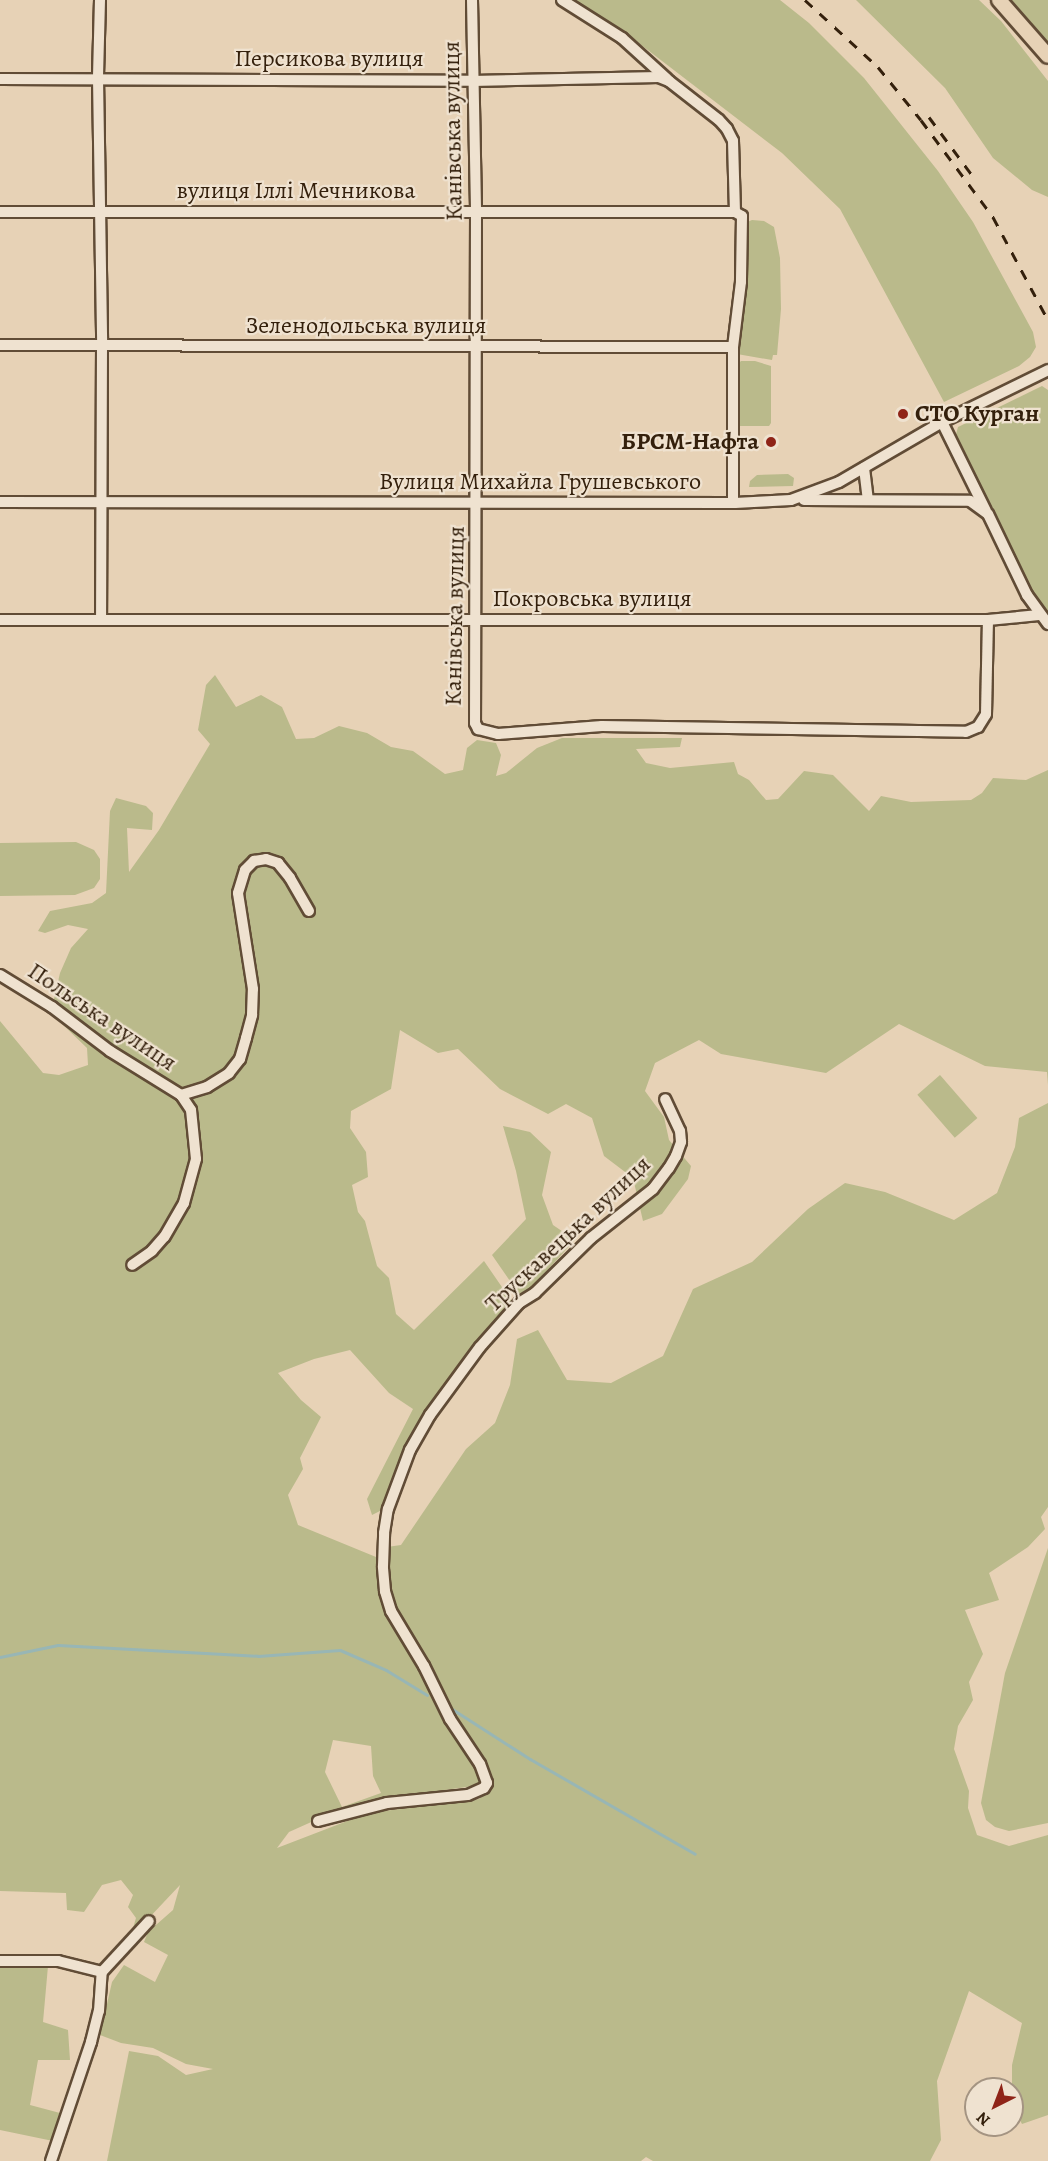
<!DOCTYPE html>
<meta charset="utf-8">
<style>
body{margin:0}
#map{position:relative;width:1048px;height:2161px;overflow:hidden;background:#e7d2b6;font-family:Alegreya,serif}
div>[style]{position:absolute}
.green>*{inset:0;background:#baba8b;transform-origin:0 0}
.stream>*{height:3px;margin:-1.5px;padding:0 1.5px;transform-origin:1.5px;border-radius:1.5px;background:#98b6b5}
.roads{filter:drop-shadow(2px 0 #614c36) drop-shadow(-2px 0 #614c36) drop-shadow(0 2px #614c36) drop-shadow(0 -2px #614c36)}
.minor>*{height:10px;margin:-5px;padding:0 5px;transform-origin:5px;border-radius:5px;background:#efe2d0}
.major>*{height:14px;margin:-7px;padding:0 7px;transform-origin:7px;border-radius:7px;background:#e7d2b6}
.rail>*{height:3px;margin-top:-1.5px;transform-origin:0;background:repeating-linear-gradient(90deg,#34200c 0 10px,transparent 0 20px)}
.dots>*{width:16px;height:16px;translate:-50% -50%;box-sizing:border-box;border:3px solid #efe2d0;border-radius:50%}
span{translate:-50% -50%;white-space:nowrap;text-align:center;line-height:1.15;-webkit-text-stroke:4.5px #efe2d0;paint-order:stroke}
.street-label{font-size:24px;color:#34200c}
.poi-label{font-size:24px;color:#34200c;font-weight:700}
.left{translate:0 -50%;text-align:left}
.right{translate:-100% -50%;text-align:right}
.north{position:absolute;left:964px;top:2077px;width:60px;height:60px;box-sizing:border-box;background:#efe2d0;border:2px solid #a49482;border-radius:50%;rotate:222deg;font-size:16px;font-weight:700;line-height:24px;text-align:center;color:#34200c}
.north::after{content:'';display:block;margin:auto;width:21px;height:27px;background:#8f2418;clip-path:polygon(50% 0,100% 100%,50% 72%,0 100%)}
</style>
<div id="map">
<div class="green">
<i style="clip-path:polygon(569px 0,780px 0,809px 23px,864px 78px,938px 171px,973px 222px,1033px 332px,1036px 347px,1030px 357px,1019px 366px,944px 402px,840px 209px,782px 153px,636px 41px)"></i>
<i style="clip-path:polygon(856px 0,979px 0,1001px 21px,1048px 81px,1048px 197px,1032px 190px,993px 158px,945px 88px)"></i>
<i style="clip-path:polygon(1010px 0,1048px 0,1048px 43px)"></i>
<i style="clip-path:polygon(752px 220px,764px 221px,774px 227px,780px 258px,781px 309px,777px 355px,773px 355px,772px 360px,737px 354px,745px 302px,742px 244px,745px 223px)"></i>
<i style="clip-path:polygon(741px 361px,755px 361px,771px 366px,771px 423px,769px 426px,737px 426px,737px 365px)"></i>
<i style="clip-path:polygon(1042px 386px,1048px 390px,1048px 616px,1037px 601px,955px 438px,958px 427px)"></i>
<i style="clip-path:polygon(788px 474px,794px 478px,793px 486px,749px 487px,750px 481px,757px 475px)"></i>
<i style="clip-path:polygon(evenodd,215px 675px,236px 707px,261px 695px,282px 707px,296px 739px,314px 738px,339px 726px,367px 733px,391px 747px,413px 751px,445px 774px,463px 770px,467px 748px,477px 740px,496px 743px,501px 755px,496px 776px,506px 773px,537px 748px,562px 738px,682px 738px,680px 747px,636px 749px,646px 763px,670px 768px,734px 762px,738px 774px,749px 780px,766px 800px,778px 799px,804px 771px,833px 775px,869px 811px,881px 796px,911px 802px,971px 800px,982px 793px,993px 778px,1026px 780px,1048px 770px,1048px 1085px,1047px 1072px,985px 1066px,899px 1024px,826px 1073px,721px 1054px,699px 1040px,655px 1063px,645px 1091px,664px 1117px,669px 1140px,691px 1166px,688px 1179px,662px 1214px,643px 1221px,633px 1178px,604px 1156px,592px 1118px,566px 1104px,548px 1114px,500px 1089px,458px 1049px,438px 1053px,400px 1030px,391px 1089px,351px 1111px,350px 1128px,366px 1152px,368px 1177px,352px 1185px,358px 1212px,365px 1221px,377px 1266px,389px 1278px,396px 1314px,414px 1330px,484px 1261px,513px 1303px,422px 1414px,399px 1467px,386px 1508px,372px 1515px,367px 1499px,413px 1409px,389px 1393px,350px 1350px,314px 1359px,278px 1373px,301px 1400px,321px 1417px,300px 1458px,303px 1469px,288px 1495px,298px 1525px,376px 1557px,387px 1547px,401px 1545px,466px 1449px,495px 1423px,510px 1385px,517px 1339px,538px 1330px,567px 1380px,611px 1383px,663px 1356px,693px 1289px,752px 1262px,808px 1209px,845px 1183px,885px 1192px,954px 1220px,997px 1193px,1015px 1147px,1019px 1118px,1048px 1103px,1048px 1507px,1041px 1517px,1045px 1529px,1028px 1547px,989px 1573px,999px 1600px,965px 1610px,983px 1654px,969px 1682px,973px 1700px,958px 1726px,954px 1749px,969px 1791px,968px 1808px,977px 1835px,1009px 1846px,1048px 1835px,1048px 2115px,1022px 2124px,1012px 2105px,1012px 2065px,1022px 2023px,969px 1991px,937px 2081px,941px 2140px,930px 2161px,653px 2161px,646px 2157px,641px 2161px,107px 2161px,129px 2051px,158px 2056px,186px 2075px,213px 2069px,186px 2064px,153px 2048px,121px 2043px,100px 2035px,112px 1982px,124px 1965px,155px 1982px,168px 1955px,144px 1942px,148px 1932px,173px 1910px,180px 1885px,130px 1938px,136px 1918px,128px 1907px,133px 1895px,121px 1880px,102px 1885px,84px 1912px,67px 1910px,66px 1893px,0 1891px,0 1021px,43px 1073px,59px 1075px,88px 1065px,87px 1048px,58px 1020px,54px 999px,60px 973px,71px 948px,88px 929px,68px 925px,45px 933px,38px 931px,50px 911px,92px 903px,106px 893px,110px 811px,116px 798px,146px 806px,153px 813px,152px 830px,127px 828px,129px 872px,159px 830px,210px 744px,198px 730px,206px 685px,215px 675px,333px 1740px,371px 1746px,373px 1776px,381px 1793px,342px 1807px,325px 1772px,333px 1740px,215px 675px,479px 1753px,493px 1785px,479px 1799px,368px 1813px,277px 1848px,289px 1832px,318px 1819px,387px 1798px,474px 1786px,481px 1781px,473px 1764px,479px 1753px)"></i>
<i style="clip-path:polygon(76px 842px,94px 850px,100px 859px,100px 879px,94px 888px,75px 895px,0 896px,0 843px)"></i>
<i style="left:940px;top:1075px;width:57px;height:30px;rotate:49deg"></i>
<i style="clip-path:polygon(503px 1126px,530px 1132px,551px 1152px,542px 1195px,553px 1225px,575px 1240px,532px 1287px,519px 1294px,492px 1255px,526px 1219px,516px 1171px)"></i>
<i style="clip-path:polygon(1048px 1548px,1048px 1823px,1009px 1831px,995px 1827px,986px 1820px,981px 1803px,1005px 1673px)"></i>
<i style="clip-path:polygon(48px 1966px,43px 2022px,68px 2030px,70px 2060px,38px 2060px,30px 2105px,60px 2113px,53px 2141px,0 2130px,0 1967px)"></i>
</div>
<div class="stream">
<i style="left:0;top:1657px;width:59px;rotate:-11.7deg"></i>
<i style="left:58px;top:1645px;width:200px;rotate:3.1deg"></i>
<i style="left:258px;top:1656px;width:82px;rotate:-4.2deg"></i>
<i style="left:340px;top:1650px;width:50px;rotate:23.5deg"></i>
<i style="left:386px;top:1670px;width:48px;rotate:31.4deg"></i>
<i style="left:452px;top:1709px;width:93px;rotate:32.7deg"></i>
<i style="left:530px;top:1759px;width:190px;rotate:29.9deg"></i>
</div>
<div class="roads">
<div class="minor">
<i style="left:100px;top:0;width:78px;rotate:91.5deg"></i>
<i style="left:98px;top:78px;width:268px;rotate:89.1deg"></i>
<i style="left:102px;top:346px;width:274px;rotate:90.2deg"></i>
<i style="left:472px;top:0;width:212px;rotate:88.9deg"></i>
<i style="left:476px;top:212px;width:511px;rotate:90.11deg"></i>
<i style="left:475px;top:723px;width:7px;rotate:63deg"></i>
<i style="left:478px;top:729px;width:21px;rotate:14deg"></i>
<i style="left:498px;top:734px;width:104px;rotate:-4.4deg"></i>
<i style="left:602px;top:726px;width:364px;rotate:0.9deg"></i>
<i style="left:966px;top:732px;width:13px;rotate:-23deg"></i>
<i style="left:978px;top:727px;width:15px;rotate:-58deg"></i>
<i style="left:986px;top:714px;width:94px;rotate:-88.8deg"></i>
<i style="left:562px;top:0;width:71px;rotate:32.3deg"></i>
<i style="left:622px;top:38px;width:61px;rotate:42.3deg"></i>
<i style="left:0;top:79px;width:472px;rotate:0.2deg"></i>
<i style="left:472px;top:81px;width:187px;rotate:-1.2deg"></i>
<i style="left:659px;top:77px;width:11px;rotate:22deg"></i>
<i style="left:669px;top:81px;width:63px;rotate:38deg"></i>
<i style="left:719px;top:120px;width:12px;rotate:48deg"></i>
<i style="left:727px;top:129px;width:13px;rotate:63deg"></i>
<i style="left:733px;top:141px;width:71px;rotate:88.4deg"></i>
<i style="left:735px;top:212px;width:8px;rotate:30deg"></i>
<i style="left:742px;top:216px;width:66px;rotate:90.9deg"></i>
<i style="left:741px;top:282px;width:65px;rotate:97deg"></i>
<i style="left:733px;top:347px;width:156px;rotate:90deg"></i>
<i style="left:0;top:212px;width:735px"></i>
<i style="left:0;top:345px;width:733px;rotate:0.16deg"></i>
<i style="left:942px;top:422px;width:99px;rotate:63.7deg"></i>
<i style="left:864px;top:468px;width:31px;rotate:83deg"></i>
<i style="left:804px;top:500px;width:166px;rotate:0.3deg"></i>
<i style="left:970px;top:501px;width:22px;rotate:36deg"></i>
<i style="left:988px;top:514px;width:90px;rotate:64.3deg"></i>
<i style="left:1027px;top:595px;width:36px;rotate:54deg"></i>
<i style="left:0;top:502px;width:735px;rotate:0.08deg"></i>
<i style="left:735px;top:503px;width:56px;rotate:-3.1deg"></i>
<i style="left:791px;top:500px;width:51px;rotate:-20.6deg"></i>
<i style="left:839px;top:482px;width:119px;rotate:-30.2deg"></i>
<i style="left:942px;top:422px;width:118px;rotate:-26.1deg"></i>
<i style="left:0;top:620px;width:988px"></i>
<i style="left:988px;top:620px;width:51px;rotate:-5.6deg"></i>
<i style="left:0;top:975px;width:61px;rotate:31.6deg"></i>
<i style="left:52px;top:1007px;width:73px;rotate:37.2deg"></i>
<i style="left:110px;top:1051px;width:84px;rotate:31.8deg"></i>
<i style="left:181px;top:1095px;width:18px;rotate:56deg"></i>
<i style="left:191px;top:1110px;width:49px;rotate:84.2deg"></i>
<i style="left:196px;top:1159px;width:46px;rotate:105.3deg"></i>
<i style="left:184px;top:1203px;width:39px;rotate:120deg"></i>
<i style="left:164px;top:1237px;width:18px;rotate:131deg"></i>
<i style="left:152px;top:1251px;width:24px;rotate:145deg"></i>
<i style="left:181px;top:1095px;width:27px;rotate:-17deg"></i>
<i style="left:207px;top:1087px;width:26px;rotate:-32deg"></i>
<i style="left:229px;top:1073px;width:18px;rotate:-52deg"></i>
<i style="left:240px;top:1059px;width:22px;rotate:-74deg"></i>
<i style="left:246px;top:1038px;width:24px;rotate:-75deg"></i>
<i style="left:252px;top:1015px;width:26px;rotate:-88deg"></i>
<i style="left:253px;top:989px;width:97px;rotate:-98.9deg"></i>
<i style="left:238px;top:893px;width:24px;rotate:-73deg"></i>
<i style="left:245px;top:870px;width:13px;rotate:-45deg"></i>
<i style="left:254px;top:861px;width:12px;rotate:-9deg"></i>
<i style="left:266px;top:859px;width:13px;rotate:18deg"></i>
<i style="left:278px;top:863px;width:19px;rotate:51deg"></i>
<i style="left:290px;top:878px;width:38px;rotate:60deg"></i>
<i style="left:318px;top:1821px;width:71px;rotate:-14.6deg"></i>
<i style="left:387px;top:1803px;width:81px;rotate:-5.6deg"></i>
<i style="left:468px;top:1795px;width:17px;rotate:-24deg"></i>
<i style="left:484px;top:1788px;width:6px;rotate:-59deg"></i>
<i style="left:487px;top:1783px;width:20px;rotate:-110deg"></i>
<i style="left:480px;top:1764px;width:54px;rotate:-123.7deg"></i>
<i style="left:450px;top:1719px;width:59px;rotate:-116.1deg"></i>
<i style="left:424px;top:1666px;width:64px;rotate:-121deg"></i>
<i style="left:391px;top:1611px;width:21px;rotate:-107deg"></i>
<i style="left:385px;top:1591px;width:25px;rotate:-95deg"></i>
<i style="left:383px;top:1566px;width:33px;rotate:-88deg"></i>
<i style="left:384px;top:1533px;width:24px;rotate:-81deg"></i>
<i style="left:388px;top:1509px;width:63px;rotate:-69.6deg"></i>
<i style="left:410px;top:1450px;width:40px;rotate:-60.3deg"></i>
<i style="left:430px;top:1415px;width:84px;rotate:-53.7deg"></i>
<i style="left:480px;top:1347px;width:59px;rotate:-48.4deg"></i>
<i style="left:519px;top:1303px;width:19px;rotate:-32deg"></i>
<i style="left:535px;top:1293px;width:78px;rotate:-44.5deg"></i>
<i style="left:591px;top:1238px;width:79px;rotate:-38.3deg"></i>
<i style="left:653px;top:1189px;width:26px;rotate:-53deg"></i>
<i style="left:669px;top:1168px;width:14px;rotate:-60deg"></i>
<i style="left:676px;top:1156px;width:15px;rotate:-70deg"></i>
<i style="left:681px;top:1142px;width:11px;rotate:-95deg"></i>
<i style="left:680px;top:1131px;width:35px;rotate:-115deg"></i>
<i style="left:0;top:1961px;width:58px"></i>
<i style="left:58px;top:1961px;width:45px;rotate:14deg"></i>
<i style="left:51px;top:2161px;width:126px;rotate:-71.4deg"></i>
<i style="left:91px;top:2042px;width:32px;rotate:-76deg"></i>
<i style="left:99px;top:2011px;width:39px;rotate:-86deg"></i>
<i style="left:102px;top:1972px;width:69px;rotate:-47.3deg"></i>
</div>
<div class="major">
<i style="left:999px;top:0;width:74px;rotate:48.8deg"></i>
</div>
</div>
<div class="rail">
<i style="left:805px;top:0;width:99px;rotate:42.5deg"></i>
<i style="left:878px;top:67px;width:68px;rotate:50.9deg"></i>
<i style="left:921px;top:120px;width:121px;rotate:53.4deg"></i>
<i style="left:993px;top:217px;width:117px;rotate:61.9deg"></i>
<i style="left:929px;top:117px;width:72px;rotate:53.4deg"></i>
</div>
<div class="dots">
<i style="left:903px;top:414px;background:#8f2418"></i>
<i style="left:771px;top:442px;background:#8f2418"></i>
</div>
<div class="street-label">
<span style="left:329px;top:59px">Персикова вулиця</span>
<span style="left:453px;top:131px;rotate:-91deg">Канівська вулиця</span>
<span style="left:296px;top:191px">вулиця Іллі Мечникова</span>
<span style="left:366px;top:326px">Зеленодольська вулиця</span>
<span style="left:540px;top:482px">Вулиця Михайла Грушевського</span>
<span style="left:592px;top:599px">Покровська вулиця</span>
<span style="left:455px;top:616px;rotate:-89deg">Канівська вулиця</span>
<span style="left:102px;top:1017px;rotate:34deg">Польська вулиця</span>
<span style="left:568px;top:1234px;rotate:-43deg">Трускавецька вулиця</span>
</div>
<div class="poi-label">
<span class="left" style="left:915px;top:414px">СТО Курган</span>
<span class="right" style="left:759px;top:442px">БРСМ-Нафта</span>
</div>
<div class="north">N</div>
</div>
